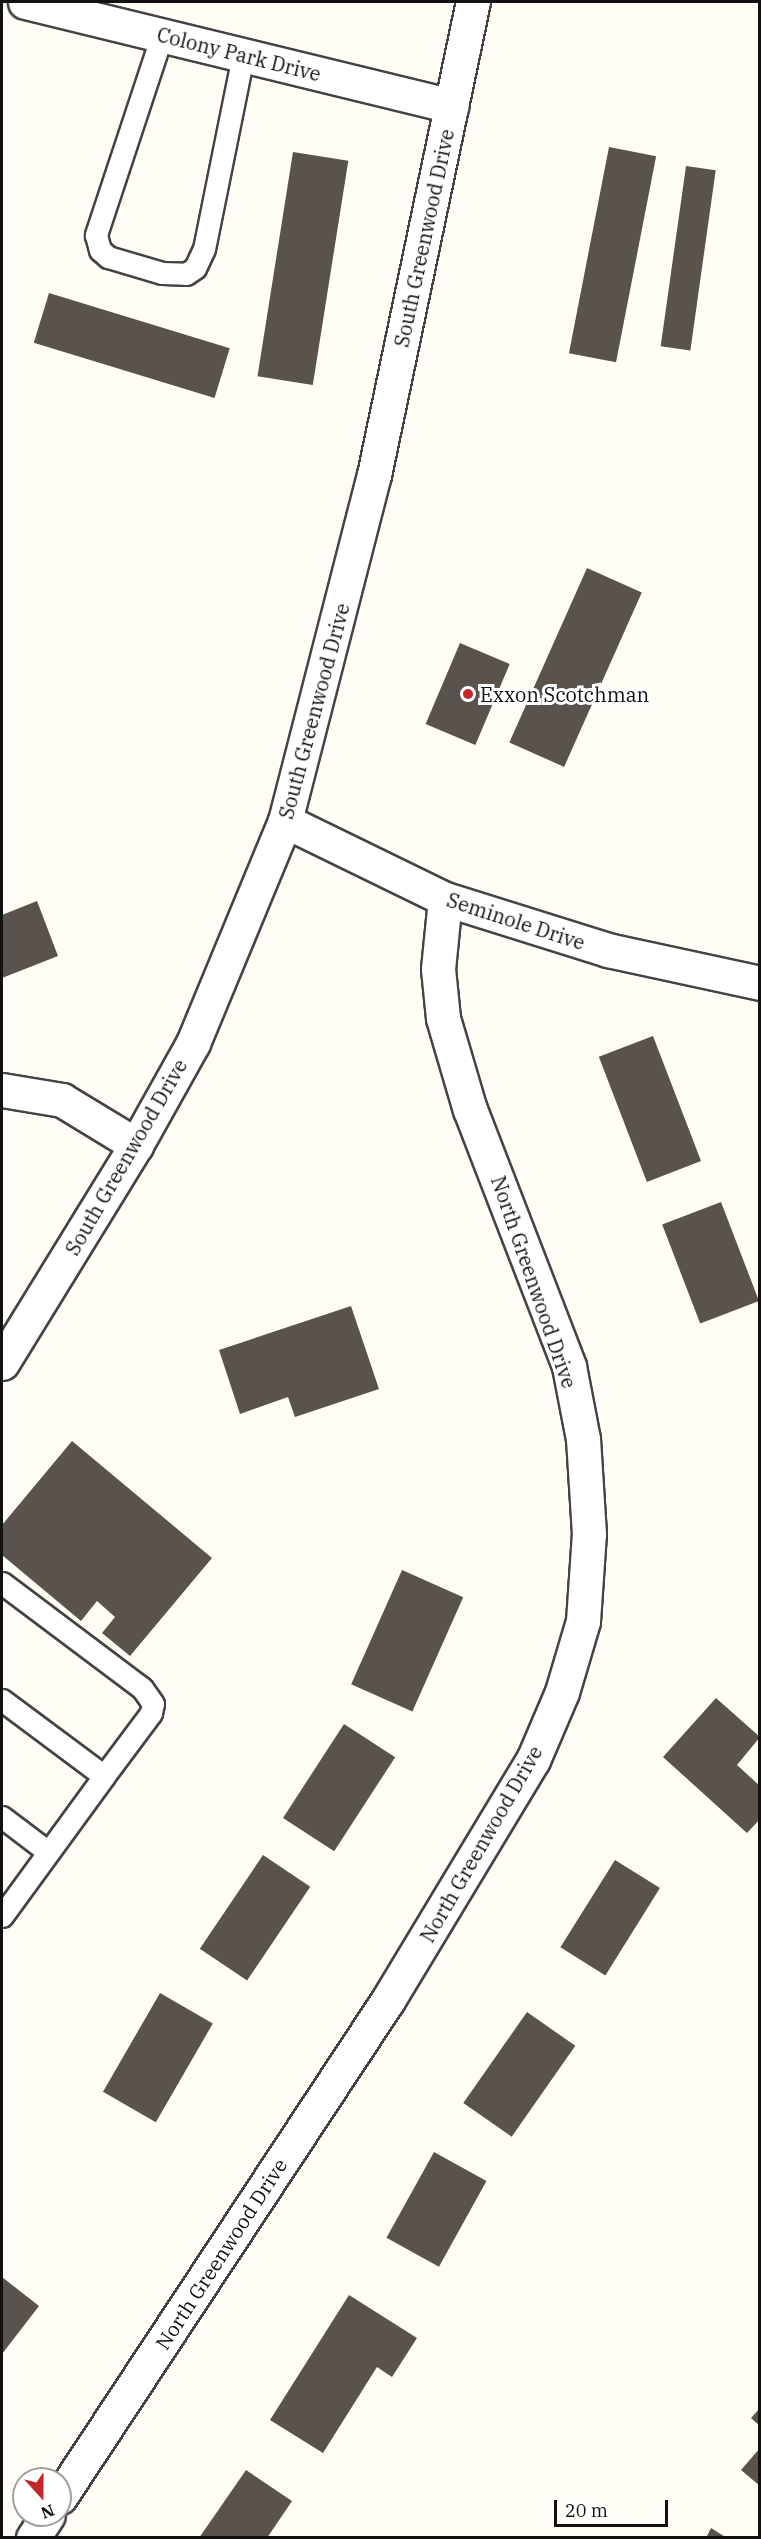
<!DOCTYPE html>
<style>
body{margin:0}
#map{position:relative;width:761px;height:2539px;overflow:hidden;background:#fffdf5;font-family:"IBM Plex Serif",serif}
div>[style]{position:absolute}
.building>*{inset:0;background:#5a524d;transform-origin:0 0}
.roads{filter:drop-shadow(2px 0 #444) drop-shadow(-2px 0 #444) drop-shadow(0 2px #444) drop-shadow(0 -2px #444)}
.service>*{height:21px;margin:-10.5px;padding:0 10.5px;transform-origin:10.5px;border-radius:10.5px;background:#fff}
.minor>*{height:33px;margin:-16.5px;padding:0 16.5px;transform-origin:16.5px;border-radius:16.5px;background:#fff}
.tertiary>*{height:33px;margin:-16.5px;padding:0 16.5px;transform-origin:16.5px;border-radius:16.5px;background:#fff}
.dots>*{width:16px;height:16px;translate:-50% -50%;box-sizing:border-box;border:3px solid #fff;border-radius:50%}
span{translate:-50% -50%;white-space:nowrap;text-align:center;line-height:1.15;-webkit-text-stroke:6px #fff;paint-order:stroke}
.street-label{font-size:20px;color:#111}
.poi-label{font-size:20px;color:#111}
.left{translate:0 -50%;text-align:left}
.frame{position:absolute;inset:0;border:3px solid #111;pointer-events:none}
.north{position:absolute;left:12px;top:2467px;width:60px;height:60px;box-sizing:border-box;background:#fff;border:2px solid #a0a0a0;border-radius:50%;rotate:159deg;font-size:16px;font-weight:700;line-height:24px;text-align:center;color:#111}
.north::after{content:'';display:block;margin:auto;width:21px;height:27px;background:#c4262e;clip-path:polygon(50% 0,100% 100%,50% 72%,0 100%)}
.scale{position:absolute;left:554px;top:2500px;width:114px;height:27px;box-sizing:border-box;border:3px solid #111;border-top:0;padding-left:8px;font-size:18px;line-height:21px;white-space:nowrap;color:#111;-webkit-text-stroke:4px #fff;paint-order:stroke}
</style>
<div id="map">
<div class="building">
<i style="left:609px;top:147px;width:48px;height:210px;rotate:11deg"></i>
<i style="left:293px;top:152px;width:56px;height:227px;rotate:9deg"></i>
<i style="left:686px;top:166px;width:30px;height:182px;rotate:8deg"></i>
<i style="left:49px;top:293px;width:189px;height:52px;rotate:17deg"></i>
<i style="left:587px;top:568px;width:60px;height:191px;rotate:24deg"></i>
<i style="left:460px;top:643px;width:54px;height:88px;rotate:23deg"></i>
<i style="clip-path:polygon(37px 901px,58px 956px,2px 978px,2px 915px)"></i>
<i style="left:653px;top:1036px;width:134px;height:58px;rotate:69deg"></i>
<i style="left:721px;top:1202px;width:106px;height:63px;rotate:69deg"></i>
<i style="clip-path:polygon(351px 1306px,379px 1389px,295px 1417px,288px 1397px,240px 1414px,219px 1350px)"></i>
<i style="clip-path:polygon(72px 1441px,212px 1558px,130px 1656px,102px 1633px,115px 1617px,97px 1601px,81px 1621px,2px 1555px,2px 1525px)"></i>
<i style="left:402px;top:1570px;width:67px;height:125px;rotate:24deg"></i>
<i style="clip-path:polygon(716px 1698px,760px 1737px,737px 1765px,760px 1786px,760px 1819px,747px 1833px,663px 1757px)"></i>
<i style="left:344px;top:1724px;width:61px;height:112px;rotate:33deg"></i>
<i style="left:263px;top:1855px;width:57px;height:113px;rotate:34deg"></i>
<i style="left:615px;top:1860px;width:53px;height:103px;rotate:32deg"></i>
<i style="left:160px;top:1993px;width:61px;height:114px;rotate:30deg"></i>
<i style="left:527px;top:2012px;width:59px;height:111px;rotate:35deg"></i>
<i style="left:434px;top:2152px;width:60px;height:98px;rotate:29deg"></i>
<i style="clip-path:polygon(2px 2277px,39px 2306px,2px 2354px)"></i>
<i style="clip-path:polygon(349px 2295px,417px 2338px,392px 2377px,377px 2367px,323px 2453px,270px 2420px)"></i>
<i style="clip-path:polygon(760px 2408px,760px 2426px,751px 2418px)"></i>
<i style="clip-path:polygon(760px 2448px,760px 2486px,741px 2470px)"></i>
<i style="clip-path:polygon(246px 2470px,292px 2501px,267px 2538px,199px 2538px)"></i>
<i style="clip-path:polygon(711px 2528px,727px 2538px,706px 2538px)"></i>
</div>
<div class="roads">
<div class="service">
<i style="left:162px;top:35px;width:211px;rotate:108.3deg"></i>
<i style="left:96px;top:235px;width:16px;rotate:75deg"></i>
<i style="left:100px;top:250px;width:11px;rotate:41deg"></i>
<i style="left:108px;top:257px;width:56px;rotate:16.5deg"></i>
<i style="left:162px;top:273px;width:24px;rotate:2deg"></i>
<i style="left:186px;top:274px;width:11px;rotate:-34deg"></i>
<i style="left:195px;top:268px;width:21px;rotate:-65deg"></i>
<i style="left:204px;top:249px;width:198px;rotate:-78.6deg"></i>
<i style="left:2px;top:1583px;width:175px;rotate:36.9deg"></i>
<i style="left:142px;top:1688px;width:19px;rotate:55deg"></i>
<i style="left:153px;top:1704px;width:9px;rotate:103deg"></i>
<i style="left:151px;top:1713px;width:79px;rotate:126.7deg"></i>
<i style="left:104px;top:1776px;width:127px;rotate:-143.3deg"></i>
<i style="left:2px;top:1817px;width:56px;rotate:37.1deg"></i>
<i style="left:2px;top:1916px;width:173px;rotate:-53.9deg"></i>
</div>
<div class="minor">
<i style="left:25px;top:2px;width:439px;rotate:13.7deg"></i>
<i style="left:285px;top:821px;width:178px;rotate:26deg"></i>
<i style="left:445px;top:899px;width:171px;rotate:17.4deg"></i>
<i style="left:608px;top:950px;width:156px;rotate:12.2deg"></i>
<i style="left:2px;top:1090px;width:61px;rotate:9.5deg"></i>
<i style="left:62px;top:1100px;width:87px;rotate:31.3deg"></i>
<i style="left:60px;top:2497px;width:595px;rotate:-56.58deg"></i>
<i style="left:388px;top:2000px;width:280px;rotate:-58.9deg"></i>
<i style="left:533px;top:1760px;width:74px;rotate:-66.9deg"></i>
<i style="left:562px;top:1692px;width:74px;rotate:-73.5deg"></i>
<i style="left:583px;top:1621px;width:87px;rotate:-86.1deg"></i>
<i style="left:589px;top:1534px;width:95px;rotate:-93.6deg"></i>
<i style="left:583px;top:1439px;width:74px;rotate:-100.9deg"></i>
<i style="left:569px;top:1366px;width:274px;rotate:-111.1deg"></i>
<i style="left:470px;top:1110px;width:96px;rotate:-106.4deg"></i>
<i style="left:443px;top:1018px;width:49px;rotate:-95.8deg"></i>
<i style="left:438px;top:969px;width:70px;rotate:-84.3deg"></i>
<i style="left:33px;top:2538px;width:27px;rotate:-57deg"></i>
</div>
<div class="tertiary">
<i style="left:2px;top:1363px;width:256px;rotate:-58.4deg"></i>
<i style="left:136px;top:1145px;width:117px;rotate:-60.8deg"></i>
<i style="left:193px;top:1043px;width:240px;rotate:-67.5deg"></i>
<i style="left:285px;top:821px;width:357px;rotate:-75.6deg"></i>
<i style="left:374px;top:475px;width:483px;rotate:-78.2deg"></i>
</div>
</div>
<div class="dots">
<i style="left:468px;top:694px;background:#c4262e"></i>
</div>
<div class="street-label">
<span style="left:239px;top:54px;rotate:14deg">Colony Park Drive</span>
<span style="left:424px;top:238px;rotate:-78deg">South Greenwood Drive</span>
<span style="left:314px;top:711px;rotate:-75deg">South Greenwood Drive</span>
<span style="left:516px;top:921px;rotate:18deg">Seminole Drive</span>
<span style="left:126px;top:1157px;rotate:-60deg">South Greenwood Drive</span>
<span style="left:534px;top:1282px;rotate:71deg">North Greenwood Drive</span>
<span style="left:481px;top:1844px;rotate:-60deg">North Greenwood Drive</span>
<span style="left:221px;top:2254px;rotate:-57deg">North Greenwood Drive</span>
</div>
<div class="poi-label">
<span class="left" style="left:480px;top:694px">Exxon Scotchman</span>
</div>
<div class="frame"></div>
<div class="north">N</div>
<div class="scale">20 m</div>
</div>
